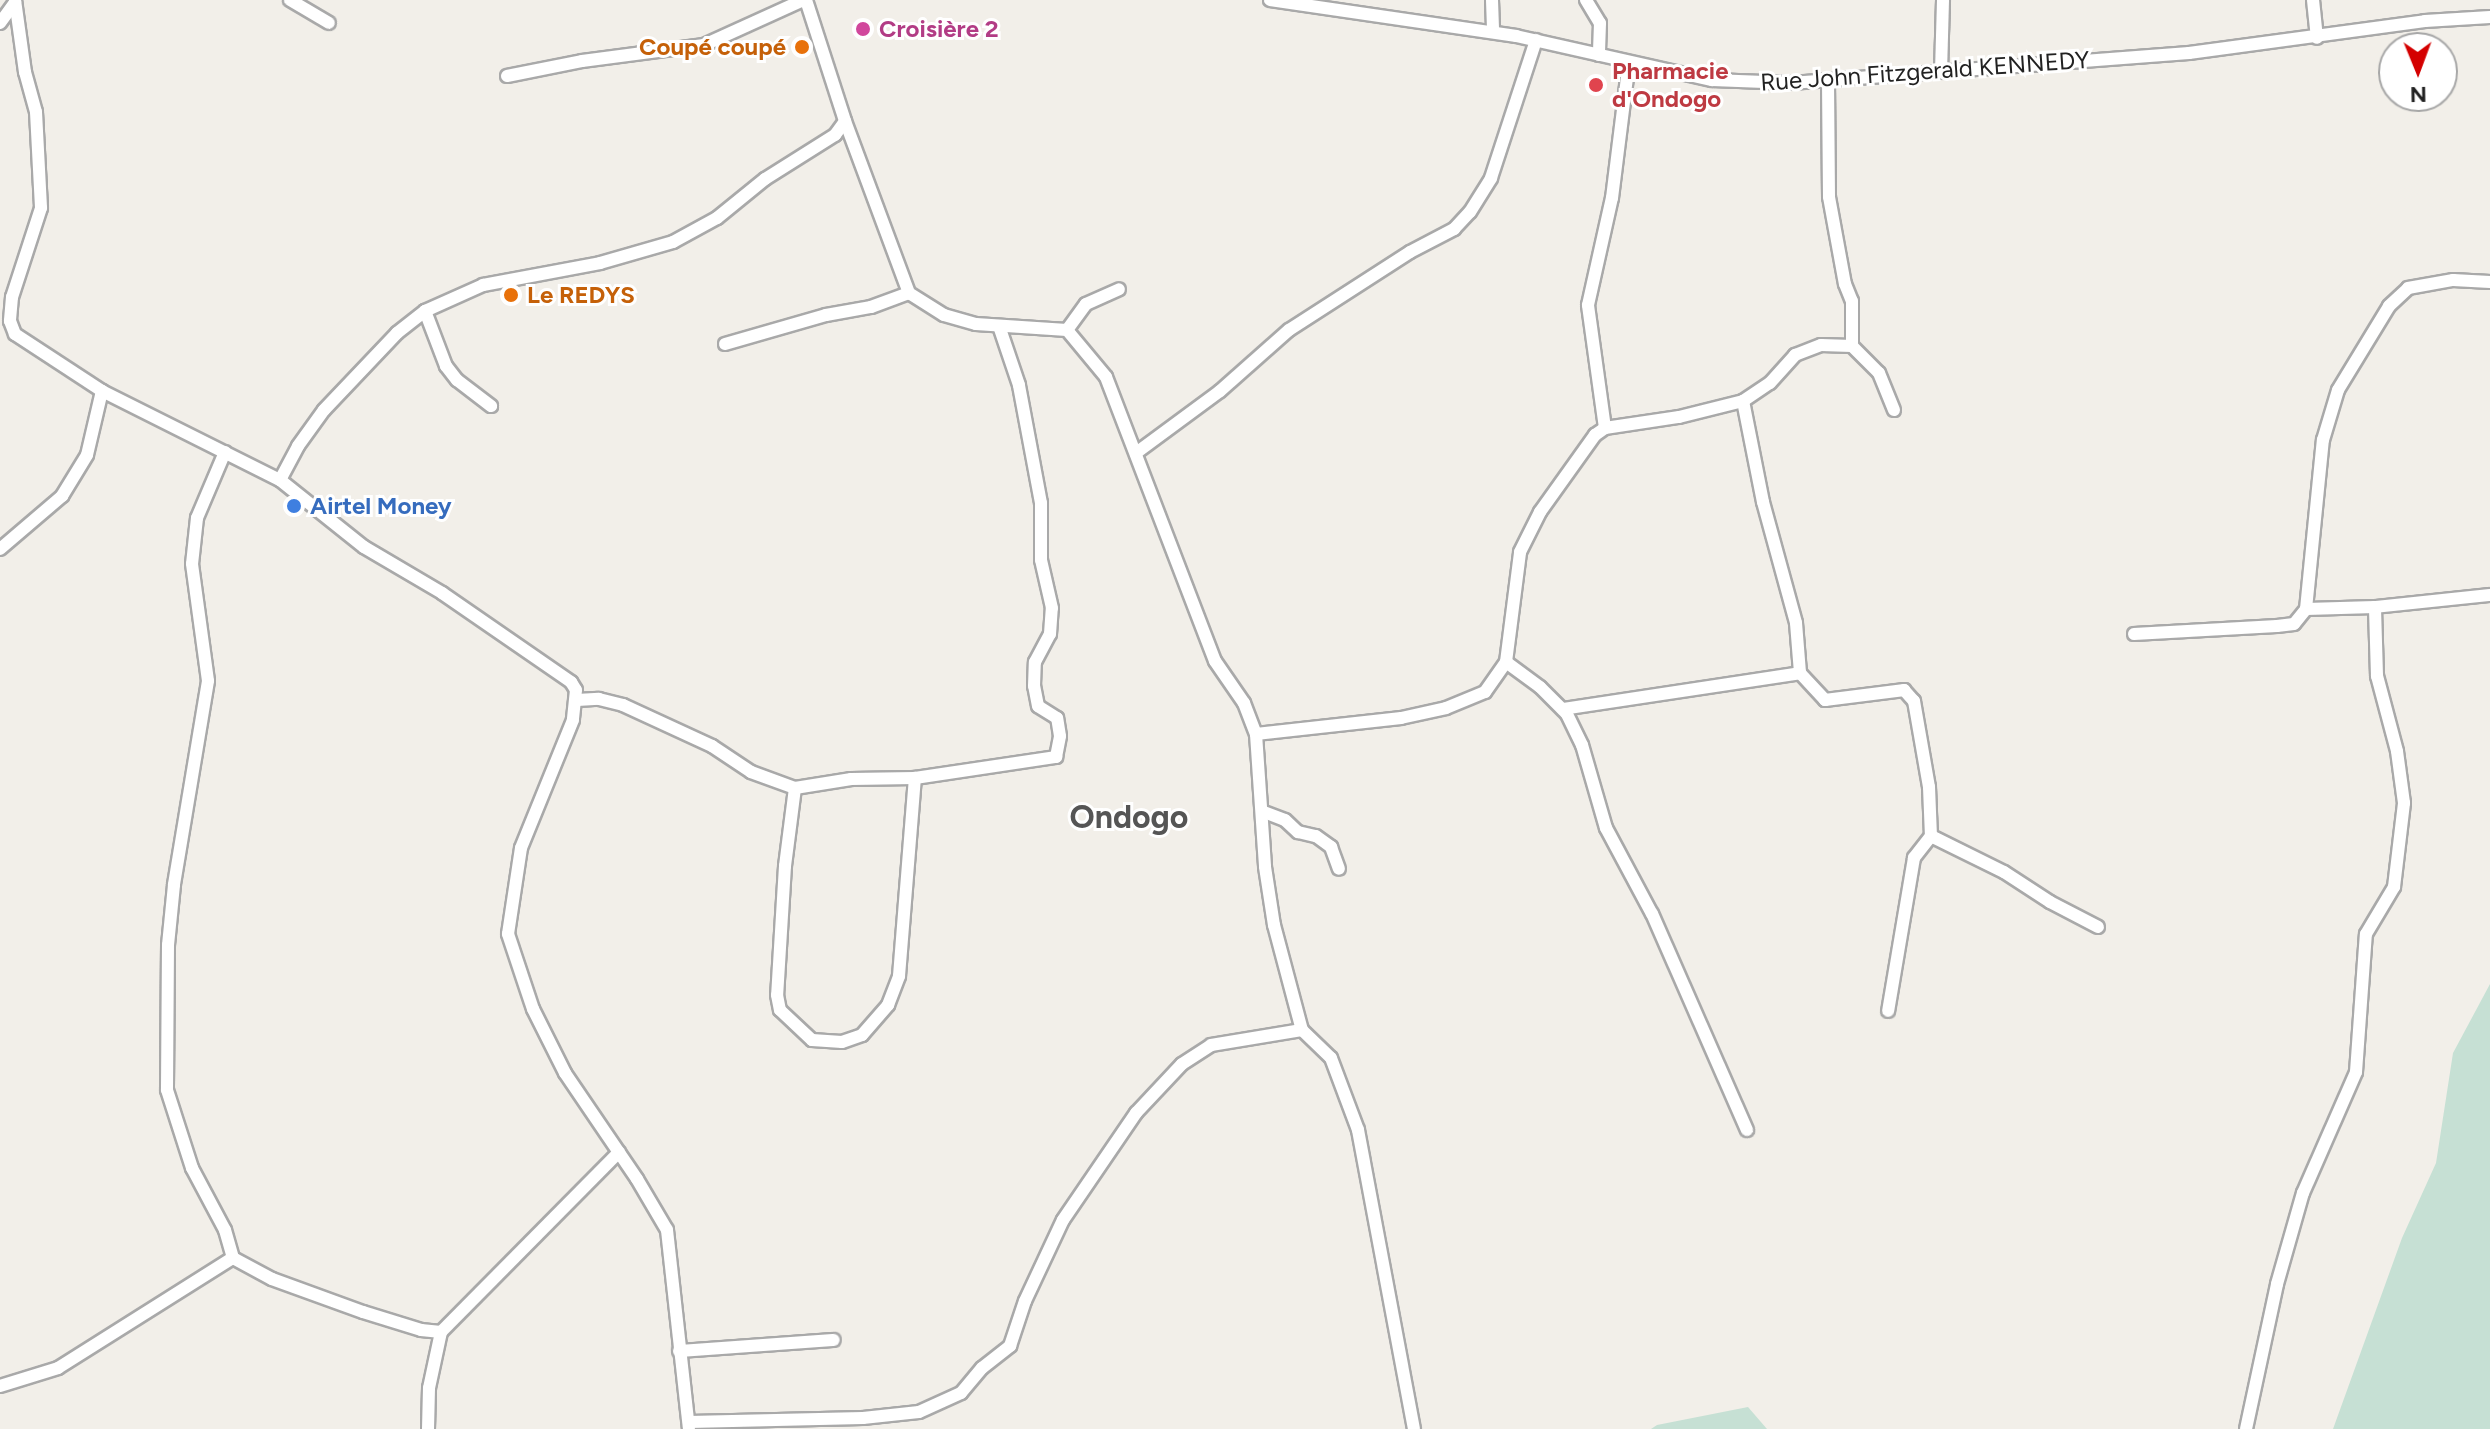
<!DOCTYPE html>
<meta charset="utf-8">
<style>
body{margin:0}
#map{position:relative;width:2490px;height:1429px;overflow:hidden;background:#f2efe9;font-family:Figtree,sans-serif}
div>[style]{position:absolute}
.wetland>*{inset:0;background:#c6e0d4}
.roads{filter:drop-shadow(2px 0 #a9a9a9) drop-shadow(-2px 0 #a9a9a9) drop-shadow(0 2px #a9a9a9) drop-shadow(0 -2px #a9a9a9)}
.minor>*{height:12px;margin:-6px;padding:0 6px;transform-origin:6px;border-radius:6px;background:#fff}
.dots>*{width:22px;height:22px;translate:-50% -50%;box-sizing:border-box;border:4px solid #fff;border-radius:50%}
span{translate:-50% -50%;white-space:nowrap;text-align:center;line-height:1.15;-webkit-text-stroke:6px #fff;paint-order:stroke}
.hotel-label{font-size:24px;color:#b23c85;font-weight:700}
.left{translate:0 -50%;text-align:left}
.food-label{font-size:24px;color:#c56008;font-weight:700}
.right{translate:-100% -50%;text-align:right}
.health-label{font-size:24px;color:#be3a42;font-weight:700}
.street-label{font-size:24px;color:#222}
.shop-label{font-size:24px;color:#366cbe;font-weight:700}
.district-label{font-size:32px;color:#555;font-weight:700}
.north{position:absolute;left:2378px;top:32px;width:80px;height:80px;box-sizing:border-box;background:#fff;border:2px solid #a7a7a7;border-radius:50%;rotate:179deg;font-size:22px;font-weight:700;line-height:32px;text-align:center;color:#222}
.north::after{content:'';display:block;margin:auto;width:28px;height:36px;background:#d40000;clip-path:polygon(50% 0,100% 100%,50% 72%,0 100%)}
</style>
<div id="map">
<div class="wetland">
<i style="clip-path:polygon(2490px 984px,2490px 1429px,2333px 1429px,2402px 1238px,2436px 1163px,2453px 1053px)"></i>
<i style="clip-path:polygon(1748px 1407px,1767px 1429px,1651px 1429px,1657px 1425px)"></i>
</div>
<div class="roads">
<div class="minor">
<i style="left:15px;top:0;width:73px;rotate:82.1deg"></i>
<i style="left:25px;top:72px;width:41px;rotate:74.6deg"></i>
<i style="left:36px;top:112px;width:96px;rotate:87deg"></i>
<i style="left:41px;top:208px;width:94px;rotate:108deg"></i>
<i style="left:12px;top:297px;width:24px;rotate:95deg"></i>
<i style="left:10px;top:321px;width:14px;rotate:69deg"></i>
<i style="left:15px;top:334px;width:104px;rotate:33.2deg"></i>
<i style="left:102px;top:391px;width:199px;rotate:26.6deg"></i>
<i style="left:280px;top:480px;width:107px;rotate:38.6deg"></i>
<i style="left:364px;top:547px;width:91px;rotate:30.5deg"></i>
<i style="left:442px;top:593px;width:157px;rotate:34.6deg"></i>
<i style="left:571px;top:682px;width:9px;rotate:58deg"></i>
<i style="left:576px;top:690px;width:30px;rotate:96deg"></i>
<i style="left:573px;top:720px;width:138px;rotate:112.1deg"></i>
<i style="left:521px;top:848px;width:87px;rotate:98.6deg"></i>
<i style="left:508px;top:934px;width:79px;rotate:71.6deg"></i>
<i style="left:533px;top:1009px;width:72px;rotate:63.4deg"></i>
<i style="left:565px;top:1073px;width:128px;rotate:55.8deg"></i>
<i style="left:637px;top:1179px;width:59px;rotate:59.5deg"></i>
<i style="left:667px;top:1230px;width:200px;rotate:83.7deg"></i>
<i style="left:290px;top:0;width:45px;rotate:30.5deg"></i>
<i style="left:806px;top:0;width:127px;rotate:72.1deg"></i>
<i style="left:845px;top:121px;width:184px;rotate:69.6deg"></i>
<i style="left:909px;top:293px;width:41px;rotate:32.2deg"></i>
<i style="left:944px;top:315px;width:33px;rotate:16deg"></i>
<i style="left:976px;top:324px;width:91px;rotate:3.8deg"></i>
<i style="left:1067px;top:330px;width:32px;rotate:-54deg"></i>
<i style="left:1086px;top:304px;width:36px;rotate:-24deg"></i>
<i style="left:1270px;top:0;width:249px;rotate:8.3deg"></i>
<i style="left:1516px;top:36px;width:201px;rotate:12.7deg"></i>
<i style="left:1712px;top:80px;width:79px;rotate:2.2deg"></i>
<i style="left:1791px;top:83px;width:399px;rotate:-4.3deg"></i>
<i style="left:2189px;top:53px;width:238px;rotate:-7.7deg"></i>
<i style="left:2425px;top:21px;width:65px;rotate:-3.5deg"></i>
<i style="left:1492px;top:0;width:32px;rotate:88deg"></i>
<i style="left:1586px;top:0;width:27px;rotate:59deg"></i>
<i style="left:1600px;top:23px;width:32px;rotate:92deg"></i>
<i style="left:2313px;top:0;width:38px;rotate:84deg"></i>
<i style="left:0;top:23px;width:26px;rotate:-54deg"></i>
<i style="left:1941px;top:72px;width:72px;rotate:-88.4deg"></i>
<i style="left:507px;top:76px;width:76px;rotate:-11.3deg"></i>
<i style="left:582px;top:61px;width:123px;rotate:-7.5deg"></i>
<i style="left:704px;top:45px;width:109px;rotate:-24.4deg"></i>
<i style="left:1828px;top:82px;width:115px;rotate:89.5deg"></i>
<i style="left:1829px;top:197px;width:88px;rotate:79.6deg"></i>
<i style="left:1845px;top:284px;width:18px;rotate:68deg"></i>
<i style="left:1852px;top:301px;width:45px;rotate:90deg"></i>
<i style="left:425px;top:311px;width:59px;rotate:69.1deg"></i>
<i style="left:446px;top:366px;width:18px;rotate:52deg"></i>
<i style="left:457px;top:380px;width:43px;rotate:37.4deg"></i>
<i style="left:1067px;top:330px;width:61px;rotate:50.3deg"></i>
<i style="left:1106px;top:377px;width:304px;rotate:69deg"></i>
<i style="left:1215px;top:661px;width:51px;rotate:55.4deg"></i>
<i style="left:1244px;top:703px;width:33px;rotate:69deg"></i>
<i style="left:1256px;top:734px;width:133px;rotate:86.1deg"></i>
<i style="left:1265px;top:867px;width:59px;rotate:81.2deg"></i>
<i style="left:1274px;top:925px;width:109px;rotate:75.1deg"></i>
<i style="left:1302px;top:1030px;width:40px;rotate:44deg"></i>
<i style="left:1331px;top:1058px;width:77px;rotate:69.4deg"></i>
<i style="left:1358px;top:1130px;width:304px;rotate:79.4deg"></i>
<i style="left:725px;top:344px;width:105px;rotate:-16deg"></i>
<i style="left:826px;top:315px;width:46px;rotate:-10.1deg"></i>
<i style="left:871px;top:307px;width:40px;rotate:-20.2deg"></i>
<i style="left:1743px;top:401px;width:103px;rotate:78.8deg"></i>
<i style="left:1763px;top:502px;width:125px;rotate:74.7deg"></i>
<i style="left:1796px;top:623px;width:50px;rotate:85.4deg"></i>
<i style="left:1800px;top:673px;width:37px;rotate:47deg"></i>
<i style="left:1825px;top:700px;width:80px;rotate:-7.2deg"></i>
<i style="left:1904px;top:690px;width:15px;rotate:48deg"></i>
<i style="left:1914px;top:701px;width:87px;rotate:80.1deg"></i>
<i style="left:1929px;top:787px;width:49px;rotate:87.7deg"></i>
<i style="left:1931px;top:836px;width:28px;rotate:128deg"></i>
<i style="left:1914px;top:858px;width:155px;rotate:99.6deg"></i>
<i style="left:1605px;top:428px;width:124px;rotate:-97.9deg"></i>
<i style="left:1588px;top:305px;width:110px;rotate:-77.4deg"></i>
<i style="left:1612px;top:198px;width:137px;rotate:-82.9deg"></i>
<i style="left:225px;top:452px;width:72px;rotate:113deg"></i>
<i style="left:197px;top:518px;width:46px;rotate:96.2deg"></i>
<i style="left:192px;top:564px;width:118px;rotate:82.2deg"></i>
<i style="left:208px;top:681px;width:207px;rotate:99.5deg"></i>
<i style="left:174px;top:885px;width:60px;rotate:95.7deg"></i>
<i style="left:168px;top:945px;width:145px;rotate:90.4deg"></i>
<i style="left:167px;top:1090px;width:82px;rotate:72.2deg"></i>
<i style="left:192px;top:1168px;width:70px;rotate:62deg"></i>
<i style="left:225px;top:1230px;width:29px;rotate:74deg"></i>
<i style="left:233px;top:1258px;width:44px;rotate:28.3deg"></i>
<i style="left:272px;top:1279px;width:97px;rotate:19.9deg"></i>
<i style="left:363px;top:1312px;width:61px;rotate:17.2deg"></i>
<i style="left:421px;top:1330px;width:20px;rotate:6deg"></i>
<i style="left:1136px;top:453px;width:104px;rotate:-36.4deg"></i>
<i style="left:1220px;top:391px;width:92px;rotate:-41.5deg"></i>
<i style="left:1289px;top:330px;width:144px;rotate:-32.8deg"></i>
<i style="left:1410px;top:252px;width:50px;rotate:-27.6deg"></i>
<i style="left:1454px;top:229px;width:23px;rotate:-47deg"></i>
<i style="left:1470px;top:212px;width:40px;rotate:-58deg"></i>
<i style="left:1491px;top:178px;width:145px;rotate:-71.9deg"></i>
<i style="left:280px;top:480px;width:38px;rotate:-62deg"></i>
<i style="left:298px;top:446px;width:44px;rotate:-54.2deg"></i>
<i style="left:324px;top:410px;width:106px;rotate:-46.5deg"></i>
<i style="left:397px;top:333px;width:36px;rotate:-38deg"></i>
<i style="left:425px;top:311px;width:64px;rotate:-24.1deg"></i>
<i style="left:483px;top:285px;width:119px;rotate:-10.6deg"></i>
<i style="left:600px;top:263px;width:76px;rotate:-16deg"></i>
<i style="left:673px;top:242px;width:50px;rotate:-28.6deg"></i>
<i style="left:717px;top:218px;width:62px;rotate:-39.1deg"></i>
<i style="left:765px;top:179px;width:83px;rotate:-32.2deg"></i>
<i style="left:835px;top:135px;width:17px;rotate:-54deg"></i>
<i style="left:0;top:549px;width:82px;rotate:-40.5deg"></i>
<i style="left:62px;top:496px;width:48px;rotate:-58.6deg"></i>
<i style="left:87px;top:455px;width:66px;rotate:-76.8deg"></i>
<i style="left:2306px;top:609px;width:170px;rotate:-84.3deg"></i>
<i style="left:2323px;top:440px;width:52px;rotate:-73.3deg"></i>
<i style="left:2338px;top:390px;width:98px;rotate:-58.7deg"></i>
<i style="left:2389px;top:306px;width:26px;rotate:-43deg"></i>
<i style="left:2408px;top:288px;width:46px;rotate:-10.1deg"></i>
<i style="left:2453px;top:280px;width:37px;rotate:3deg"></i>
<i style="left:2134px;top:634px;width:143px;rotate:-3.2deg"></i>
<i style="left:2277px;top:626px;width:17px;rotate:-7deg"></i>
<i style="left:2294px;top:624px;width:19px;rotate:-51deg"></i>
<i style="left:2306px;top:609px;width:69px;rotate:-1.7deg"></i>
<i style="left:577px;top:700px;width:22px;rotate:-3deg"></i>
<i style="left:599px;top:699px;width:25px;rotate:14deg"></i>
<i style="left:623px;top:705px;width:98px;rotate:24.7deg"></i>
<i style="left:712px;top:746px;width:47px;rotate:33.7deg"></i>
<i style="left:751px;top:772px;width:47px;rotate:20deg"></i>
<i style="left:795px;top:788px;width:57px;rotate:-9.1deg"></i>
<i style="left:851px;top:779px;width:64px;rotate:-0.9deg"></i>
<i style="left:915px;top:778px;width:143px;rotate:-8.5deg"></i>
<i style="left:1056px;top:757px;width:21px;rotate:-79deg"></i>
<i style="left:1060px;top:736px;width:18px;rotate:-99deg"></i>
<i style="left:1057px;top:718px;width:22px;rotate:-148deg"></i>
<i style="left:1038px;top:706px;width:20px;rotate:-101deg"></i>
<i style="left:1034px;top:686px;width:24px;rotate:-88deg"></i>
<i style="left:1035px;top:662px;width:32px;rotate:-62deg"></i>
<i style="left:1050px;top:634px;width:26px;rotate:-86deg"></i>
<i style="left:1052px;top:608px;width:49px;rotate:-102.9deg"></i>
<i style="left:1041px;top:560px;width:57px;rotate:-90deg"></i>
<i style="left:1041px;top:503px;width:120px;rotate:-100.6deg"></i>
<i style="left:1019px;top:385px;width:62px;rotate:-108.7deg"></i>
<i style="left:1563px;top:709px;width:240px;rotate:-8.6deg"></i>
<i style="left:1256px;top:734px;width:146px;rotate:-6.3deg"></i>
<i style="left:1401px;top:718px;width:46px;rotate:-12.5deg"></i>
<i style="left:1446px;top:708px;width:42px;rotate:-22.3deg"></i>
<i style="left:1485px;top:692px;width:37px;rotate:-55deg"></i>
<i style="left:795px;top:788px;width:79px;rotate:97.3deg"></i>
<i style="left:785px;top:866px;width:129px;rotate:93.5deg"></i>
<i style="left:777px;top:995px;width:15px;rotate:79deg"></i>
<i style="left:780px;top:1010px;width:44px;rotate:43.2deg"></i>
<i style="left:812px;top:1040px;width:30px;rotate:4deg"></i>
<i style="left:842px;top:1042px;width:21px;rotate:-19deg"></i>
<i style="left:862px;top:1035px;width:40px;rotate:-49deg"></i>
<i style="left:888px;top:1005px;width:31px;rotate:-69deg"></i>
<i style="left:899px;top:976px;width:199px;rotate:-85.4deg"></i>
<i style="left:1264px;top:812px;width:22px;rotate:21deg"></i>
<i style="left:1285px;top:820px;width:18px;rotate:43deg"></i>
<i style="left:1298px;top:832px;width:18px;rotate:13deg"></i>
<i style="left:1316px;top:836px;width:19px;rotate:36deg"></i>
<i style="left:1331px;top:847px;width:23px;rotate:70deg"></i>
<i style="left:1931px;top:836px;width:81px;rotate:26.3deg"></i>
<i style="left:2004px;top:872px;width:55px;rotate:33.1deg"></i>
<i style="left:2050px;top:902px;width:54px;rotate:27.5deg"></i>
<i style="left:1747px;top:1130px;width:236px;rotate:-113.7deg"></i>
<i style="left:1652px;top:914px;width:98px;rotate:-118.1deg"></i>
<i style="left:1606px;top:828px;width:86px;rotate:-106.1deg"></i>
<i style="left:1582px;top:745px;width:34px;rotate:-116deg"></i>
<i style="left:1567px;top:714px;width:38px;rotate:-135deg"></i>
<i style="left:1540px;top:687px;width:42px;rotate:-143.7deg"></i>
<i style="left:1506px;top:662px;width:111px;rotate:-82.7deg"></i>
<i style="left:1520px;top:552px;width:45px;rotate:-63.4deg"></i>
<i style="left:1540px;top:512px;width:95px;rotate:-54.5deg"></i>
<i style="left:1595px;top:435px;width:12px;rotate:-35deg"></i>
<i style="left:1605px;top:428px;width:75px;rotate:-8.5deg"></i>
<i style="left:1679px;top:417px;width:66px;rotate:-14deg"></i>
<i style="left:1743px;top:401px;width:32px;rotate:-34deg"></i>
<i style="left:1770px;top:383px;width:38px;rotate:-48deg"></i>
<i style="left:1795px;top:355px;width:28px;rotate:-21deg"></i>
<i style="left:1821px;top:345px;width:31px;rotate:2deg"></i>
<i style="left:1852px;top:346px;width:38px;rotate:45deg"></i>
<i style="left:1879px;top:373px;width:40px;rotate:68deg"></i>
<i style="left:679px;top:1351px;width:155px;rotate:-4.1deg"></i>
<i style="left:0;top:1386px;width:61px;rotate:-17.2deg"></i>
<i style="left:58px;top:1368px;width:207px;rotate:-32.2deg"></i>
<i style="left:689px;top:1422px;width:174px;rotate:-1.3deg"></i>
<i style="left:863px;top:1418px;width:56px;rotate:-6.1deg"></i>
<i style="left:919px;top:1412px;width:46px;rotate:-24.3deg"></i>
<i style="left:961px;top:1393px;width:33px;rotate:-50deg"></i>
<i style="left:982px;top:1368px;width:36px;rotate:-38deg"></i>
<i style="left:1010px;top:1346px;width:47px;rotate:-71.6deg"></i>
<i style="left:1025px;top:1301px;width:89px;rotate:-64.9deg"></i>
<i style="left:1063px;top:1220px;width:130px;rotate:-55.7deg"></i>
<i style="left:1136px;top:1113px;width:67px;rotate:-46.8deg"></i>
<i style="left:1182px;top:1064px;width:35px;rotate:-33deg"></i>
<i style="left:1211px;top:1045px;width:92px;rotate:-9.4deg"></i>
<i style="left:428px;top:1429px;width:41px;rotate:-88.6deg"></i>
<i style="left:429px;top:1388px;width:57px;rotate:-77.9deg"></i>
<i style="left:441px;top:1332px;width:253px;rotate:-45.3deg"></i>
<i style="left:2246px;top:1429px;width:148px;rotate:-77.9deg"></i>
<i style="left:2277px;top:1284px;width:95px;rotate:-74.1deg"></i>
<i style="left:2303px;top:1193px;width:132px;rotate:-66.3deg"></i>
<i style="left:2356px;top:1072px;width:138px;rotate:-85.9deg"></i>
<i style="left:2366px;top:934px;width:55px;rotate:-59.2deg"></i>
<i style="left:2394px;top:887px;width:85px;rotate:-83.2deg"></i>
<i style="left:2404px;top:803px;width:52px;rotate:-97.7deg"></i>
<i style="left:2397px;top:751px;width:78px;rotate:-104.9deg"></i>
<i style="left:2377px;top:676px;width:69px;rotate:-91.7deg"></i>
<i style="left:2375px;top:607px;width:116px;rotate:-6deg"></i>
</div>
</div>
<div class="dots">
<i style="left:863px;top:29px;background:#d1479c"></i>
<i style="left:802px;top:47px;background:#e8710a"></i>
<i style="left:1596px;top:85px;background:#e0444e"></i>
<i style="left:511px;top:295px;background:#e8710a"></i>
<i style="left:294px;top:506px;background:#3f7fe0"></i>
</div>
<div class="hotel-label">
<span class="left" style="left:879px;top:29px">Croisière 2</span>
</div>
<div class="food-label">
<span class="right" style="left:786px;top:47px">Coupé coupé</span>
<span class="left" style="left:527px;top:295px">Le REDYS</span>
</div>
<div class="health-label">
<span class="left" style="left:1612px;top:85px">Pharmacie<br>d'Ondogo</span>
</div>
<div class="street-label">
<span style="left:1925px;top:71px;rotate:-4deg">Rue John Fitzgerald KENNEDY</span>
</div>
<div class="shop-label">
<span class="left" style="left:310px;top:506px">Airtel Money</span>
</div>
<div class="district-label">
<span style="left:1129px;top:817px">Ondogo</span>
</div>
<div class="north">N</div>
</div>
